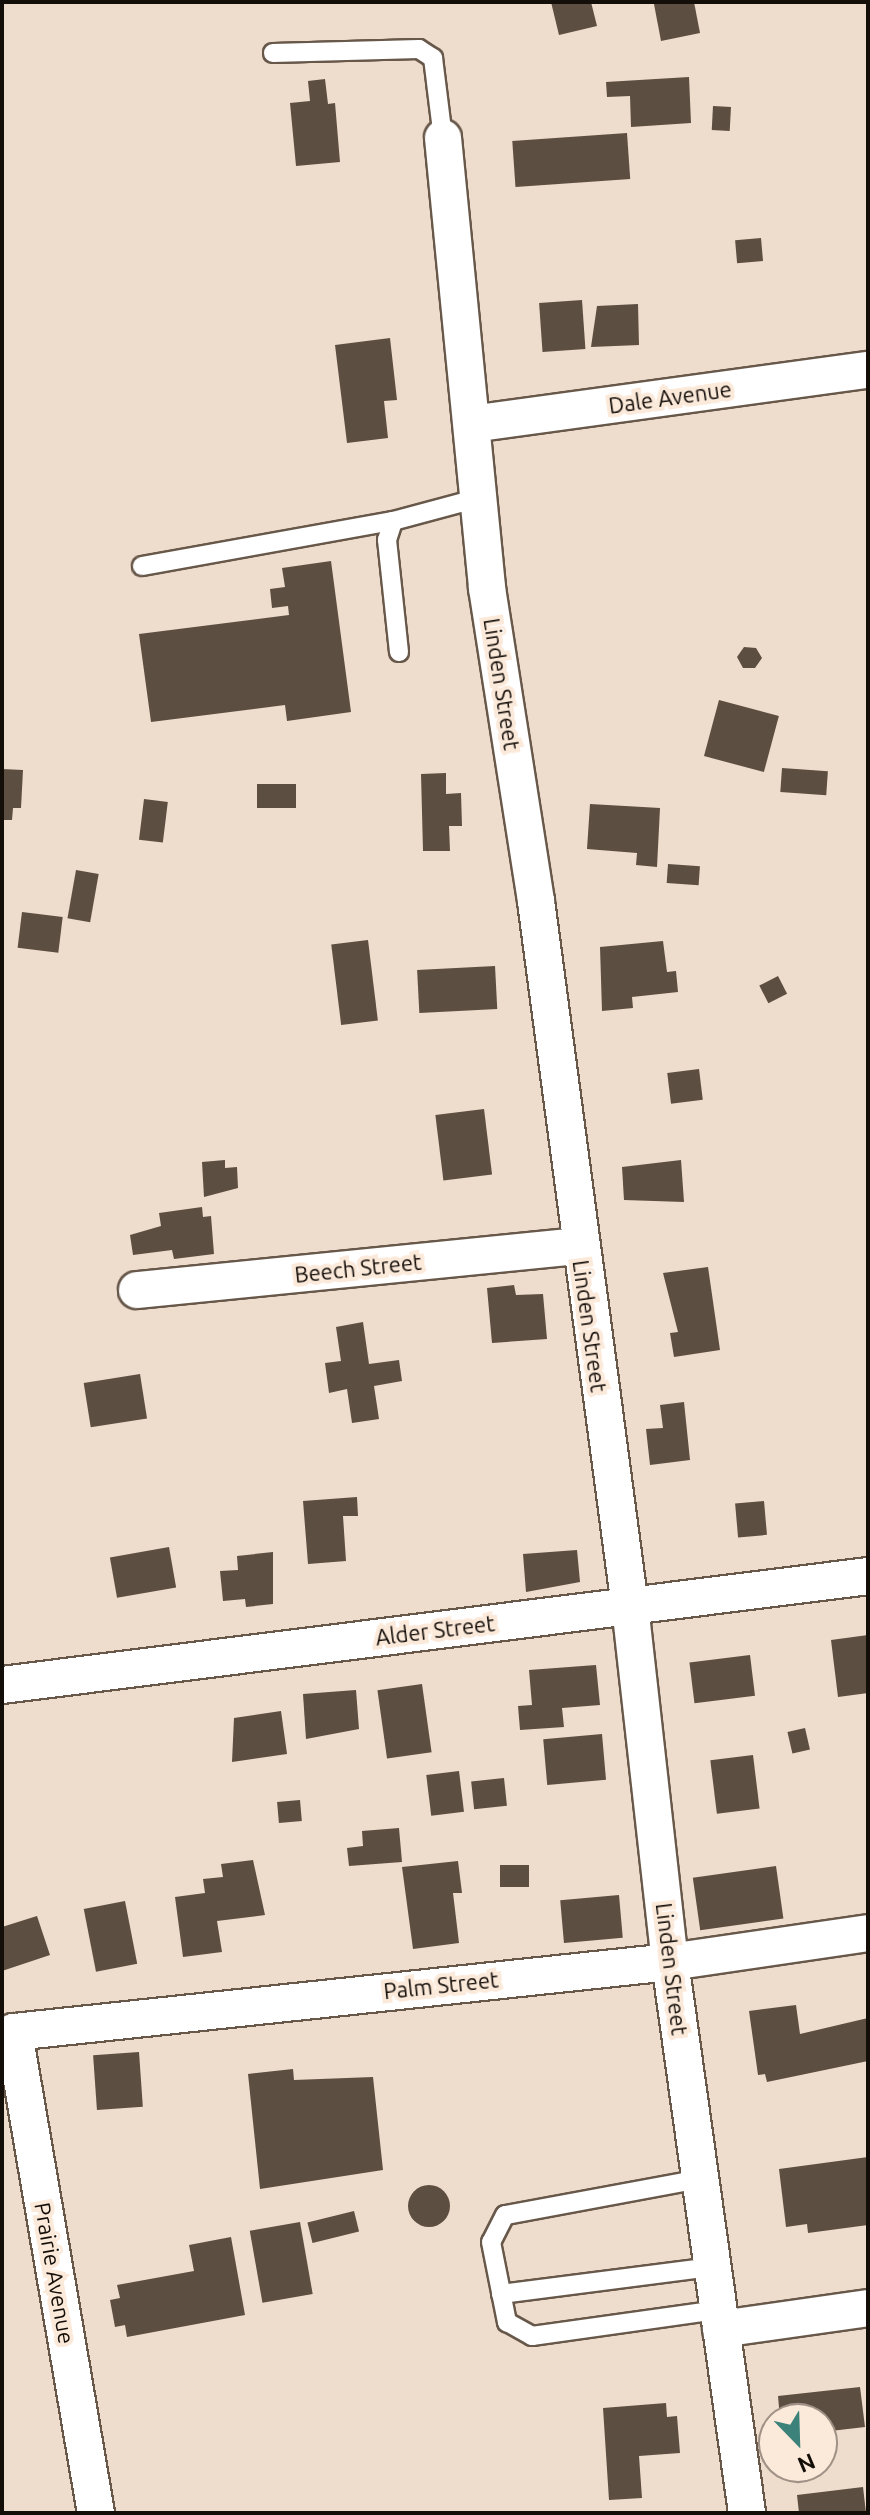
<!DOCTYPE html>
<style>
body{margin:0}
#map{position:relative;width:870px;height:2515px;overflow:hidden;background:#eedccd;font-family:Ubuntu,sans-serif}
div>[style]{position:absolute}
.building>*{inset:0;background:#5c4e41;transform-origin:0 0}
.round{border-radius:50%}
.roads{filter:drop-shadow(2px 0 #67584a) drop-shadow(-2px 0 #67584a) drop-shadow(0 2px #67584a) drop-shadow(0 -2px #67584a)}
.lane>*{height:18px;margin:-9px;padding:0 9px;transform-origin:9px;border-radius:9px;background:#fff}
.street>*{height:36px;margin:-18px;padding:0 18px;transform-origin:18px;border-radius:18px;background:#fff}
span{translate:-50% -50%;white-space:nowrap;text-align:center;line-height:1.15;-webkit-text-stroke:8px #fbe9da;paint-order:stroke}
.street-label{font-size:22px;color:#140e09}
.frame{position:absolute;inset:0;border:4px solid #140e09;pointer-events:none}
.north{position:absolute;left:758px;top:2403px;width:80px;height:80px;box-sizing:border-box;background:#fbe9da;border:2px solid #9f9186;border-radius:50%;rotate:157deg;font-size:22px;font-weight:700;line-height:32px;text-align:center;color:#140e09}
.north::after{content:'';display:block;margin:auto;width:28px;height:36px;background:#3c827b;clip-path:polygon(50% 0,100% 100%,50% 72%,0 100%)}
</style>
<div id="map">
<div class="building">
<i style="clip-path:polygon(551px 2px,591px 2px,597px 26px,559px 35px)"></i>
<i style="clip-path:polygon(694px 2px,700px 33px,661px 41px,654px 4px)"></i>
<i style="clip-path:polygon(689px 77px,691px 123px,631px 127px,630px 96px,607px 97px,606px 82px)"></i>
<i style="clip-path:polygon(325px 79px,328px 104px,335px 103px,340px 162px,296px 166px,290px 103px,310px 101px,308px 81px)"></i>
<i style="left:713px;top:106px;width:18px;height:24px;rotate:3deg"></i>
<i style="left:627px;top:133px;width:46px;height:115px;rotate:86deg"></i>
<i style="left:761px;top:238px;width:23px;height:26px;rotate:85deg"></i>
<i style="left:582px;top:300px;width:49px;height:43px;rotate:86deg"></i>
<i style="clip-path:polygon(638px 304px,639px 345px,591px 347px,597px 306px)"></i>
<i style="clip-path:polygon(390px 338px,397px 400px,384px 401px,388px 438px,347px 443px,335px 345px)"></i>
<i style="clip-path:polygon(331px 561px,351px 712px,287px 721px,285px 705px,151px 722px,139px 634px,289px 615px,288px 606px,272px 608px,270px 589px,285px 587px,282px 568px)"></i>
<i style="clip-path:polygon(744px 647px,756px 648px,762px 658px,755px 668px,743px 668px,737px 657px)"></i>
<i style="left:719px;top:700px;width:62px;height:58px;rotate:15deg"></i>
<i style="left:782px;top:768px;width:46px;height:24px;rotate:4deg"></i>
<i style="clip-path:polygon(2px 769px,23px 770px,21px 808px,13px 808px,12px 820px,2px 820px)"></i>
<i style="clip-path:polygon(446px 773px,446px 794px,461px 793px,462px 826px,449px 826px,450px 851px,423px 851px,421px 774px)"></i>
<i style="left:257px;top:784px;width:39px;height:24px"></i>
<i style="left:144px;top:799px;width:24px;height:41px;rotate:7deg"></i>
<i style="clip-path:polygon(590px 804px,660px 808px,657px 867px,636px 865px,637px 853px,587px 849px)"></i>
<i style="left:668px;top:864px;width:32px;height:19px;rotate:4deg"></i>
<i style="left:76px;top:870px;width:23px;height:49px;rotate:10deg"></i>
<i style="left:22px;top:912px;width:41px;height:36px;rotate:7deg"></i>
<i style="left:368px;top:940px;width:81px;height:37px;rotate:83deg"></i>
<i style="clip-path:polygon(663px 941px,667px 972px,676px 971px,678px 992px,632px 997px,633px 1008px,602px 1011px,600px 947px)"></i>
<i style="left:495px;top:966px;width:43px;height:78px;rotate:87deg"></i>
<i style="left:778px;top:976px;width:20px;height:21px;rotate:63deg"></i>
<i style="left:699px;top:1069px;width:31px;height:32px;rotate:83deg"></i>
<i style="left:484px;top:1109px;width:66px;height:49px;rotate:83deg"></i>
<i style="clip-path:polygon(225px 1160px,225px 1168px,237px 1167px,238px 1188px,204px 1197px,202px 1162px)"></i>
<i style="clip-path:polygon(681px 1160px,684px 1202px,624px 1200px,622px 1167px)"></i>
<i style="clip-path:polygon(202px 1207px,203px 1217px,211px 1216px,214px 1254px,174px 1259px,172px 1250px,133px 1255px,130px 1235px,161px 1226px,159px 1213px)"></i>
<i style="clip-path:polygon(708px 1267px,720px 1350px,674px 1357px,670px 1333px,678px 1332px,663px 1273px)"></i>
<i style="clip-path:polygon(514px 1285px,516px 1295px,543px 1294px,547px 1339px,492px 1343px,487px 1288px)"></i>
<i style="clip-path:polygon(363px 1322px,369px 1364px,399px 1360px,402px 1381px,374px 1386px,379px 1419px,352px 1423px,347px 1389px,329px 1393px,325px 1363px,341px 1361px,336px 1327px)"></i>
<i style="left:140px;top:1374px;width:45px;height:57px;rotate:81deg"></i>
<i style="clip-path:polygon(684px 1402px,690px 1460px,650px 1465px,646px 1429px,663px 1428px,660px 1405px)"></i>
<i style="clip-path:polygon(357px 1497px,358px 1516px,343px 1516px,346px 1561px,308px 1564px,303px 1501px)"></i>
<i style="left:764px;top:1501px;width:34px;height:29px;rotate:85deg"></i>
<i style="left:169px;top:1547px;width:41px;height:60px;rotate:80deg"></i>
<i style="clip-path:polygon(577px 1550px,580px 1582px,526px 1592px,523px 1554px)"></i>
<i style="clip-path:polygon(273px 1552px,273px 1604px,246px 1607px,245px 1599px,223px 1601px,220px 1571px,238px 1570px,237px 1556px)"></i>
<i style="clip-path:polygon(868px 1635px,868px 1693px,838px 1697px,831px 1640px)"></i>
<i style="left:750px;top:1655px;width:41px;height:61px;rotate:83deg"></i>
<i style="clip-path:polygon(596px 1665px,600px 1705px,562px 1708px,564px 1727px,520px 1730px,518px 1706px,532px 1705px,529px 1670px)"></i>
<i style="left:422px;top:1684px;width:69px;height:45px;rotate:82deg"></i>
<i style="clip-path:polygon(356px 1690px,359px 1729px,306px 1739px,303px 1694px)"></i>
<i style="clip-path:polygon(281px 1711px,287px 1754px,232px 1762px,234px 1718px)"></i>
<i style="left:805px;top:1728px;width:22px;height:18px;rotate:77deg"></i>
<i style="left:602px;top:1734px;width:46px;height:59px;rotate:85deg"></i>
<i style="left:753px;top:1755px;width:54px;height:43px;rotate:83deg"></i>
<i style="left:459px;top:1771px;width:41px;height:33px;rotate:83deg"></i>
<i style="left:504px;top:1778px;width:28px;height:33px;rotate:84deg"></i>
<i style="left:300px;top:1800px;width:21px;height:23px;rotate:85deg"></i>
<i style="clip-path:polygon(399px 1828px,402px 1862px,349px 1866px,347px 1848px,363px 1846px,362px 1831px)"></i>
<i style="clip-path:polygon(253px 1860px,265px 1915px,217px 1921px,222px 1952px,183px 1957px,175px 1897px,205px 1893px,203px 1879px,223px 1877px,221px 1864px)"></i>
<i style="clip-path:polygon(458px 1861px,462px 1893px,453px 1893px,459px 1943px,413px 1949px,402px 1867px)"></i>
<i style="left:500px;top:1865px;width:29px;height:22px"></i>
<i style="left:776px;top:1866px;width:53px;height:84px;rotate:82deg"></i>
<i style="left:619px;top:1895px;width:43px;height:59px;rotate:85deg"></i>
<i style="left:125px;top:1901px;width:64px;height:42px;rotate:79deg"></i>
<i style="clip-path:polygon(37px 1916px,50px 1955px,2px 1971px,2px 1927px)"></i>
<i style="clip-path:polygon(796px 2005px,800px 2034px,868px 2018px,868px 2061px,767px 2082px,765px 2074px,758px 2075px,749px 2011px)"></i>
<i style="left:139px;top:2052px;width:55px;height:46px;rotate:86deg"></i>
<i style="clip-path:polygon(293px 2069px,294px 2080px,373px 2077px,383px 2170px,260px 2189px,248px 2074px)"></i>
<i style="clip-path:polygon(868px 2157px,868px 2225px,808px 2233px,807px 2224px,786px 2227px,779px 2169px)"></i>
<i class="round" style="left:408px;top:2185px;width:42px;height:42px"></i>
<i style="left:354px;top:2211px;width:21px;height:48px;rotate:76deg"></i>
<i style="left:300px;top:2222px;width:73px;height:51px;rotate:80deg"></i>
<i style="clip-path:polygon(231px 2237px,245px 2315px,127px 2337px,125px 2325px,115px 2327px,110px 2300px,120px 2298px,117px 2285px,194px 2271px,189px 2245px)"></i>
<i style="clip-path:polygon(860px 2387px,865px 2427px,822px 2432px,822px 2419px,780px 2419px,778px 2396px)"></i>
<i style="clip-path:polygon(666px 2403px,667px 2417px,677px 2416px,680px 2453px,639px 2456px,642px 2498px,609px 2500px,603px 2408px)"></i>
<i style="clip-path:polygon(863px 2487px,866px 2513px,799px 2513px,797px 2495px)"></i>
</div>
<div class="roads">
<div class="lane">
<i style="left:273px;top:53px;width:146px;rotate:-1.6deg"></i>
<i style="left:419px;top:49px;width:17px;rotate:33deg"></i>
<i style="left:433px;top:58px;width:81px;rotate:82.9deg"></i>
<i style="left:142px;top:566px;width:255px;rotate:-10.2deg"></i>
<i style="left:399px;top:652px;width:113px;rotate:-96.1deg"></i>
<i style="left:387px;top:540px;width:20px;rotate:-72deg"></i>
<i style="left:393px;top:521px;width:89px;rotate:-15deg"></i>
<i style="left:700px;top:2179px;width:198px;rotate:169.5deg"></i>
<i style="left:505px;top:2215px;width:30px;rotate:117deg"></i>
<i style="left:491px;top:2242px;width:82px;rotate:78.7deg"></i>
<i style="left:507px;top:2322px;width:29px;rotate:29deg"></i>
<i style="left:532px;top:2336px;width:188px;rotate:-8deg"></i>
<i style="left:501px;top:2294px;width:213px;rotate:-7.3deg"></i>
</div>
<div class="street">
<i style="left:443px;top:138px;width:452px;rotate:84.4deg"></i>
<i style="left:487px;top:588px;width:317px;rotate:81.1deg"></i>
<i style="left:536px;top:901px;width:711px;rotate:82.41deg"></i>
<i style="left:630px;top:1606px;width:358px;rotate:83.6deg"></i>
<i style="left:670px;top:1962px;width:556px;rotate:82.04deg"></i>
<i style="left:472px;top:424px;width:400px;rotate:-7.8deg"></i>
<i style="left:137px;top:1290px;width:444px;rotate:-5.7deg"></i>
<i style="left:2px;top:1685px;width:873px;rotate:-7.17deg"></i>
<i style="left:721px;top:2329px;width:148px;rotate:-8.1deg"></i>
<i style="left:96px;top:2513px;width:488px;rotate:-99.7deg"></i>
<i style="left:14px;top:2032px;width:660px;rotate:-6.09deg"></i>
<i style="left:670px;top:1962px;width:200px;rotate:-8.3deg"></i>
</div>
</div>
<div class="street-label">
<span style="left:670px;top:397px;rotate:-8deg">Dale Avenue</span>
<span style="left:502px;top:684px;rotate:81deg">Linden Street</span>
<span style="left:358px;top:1268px;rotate:-6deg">Beech Street</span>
<span style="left:590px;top:1326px;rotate:82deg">Linden Street</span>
<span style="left:435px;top:1630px;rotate:-7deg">Alder Street</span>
<span style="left:672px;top:1969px;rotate:83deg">Linden Street</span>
<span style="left:441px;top:1985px;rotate:-6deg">Palm Street</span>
<span style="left:55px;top:2273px;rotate:80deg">Prairie Avenue</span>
</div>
<div class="frame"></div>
<div class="north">N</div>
</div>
